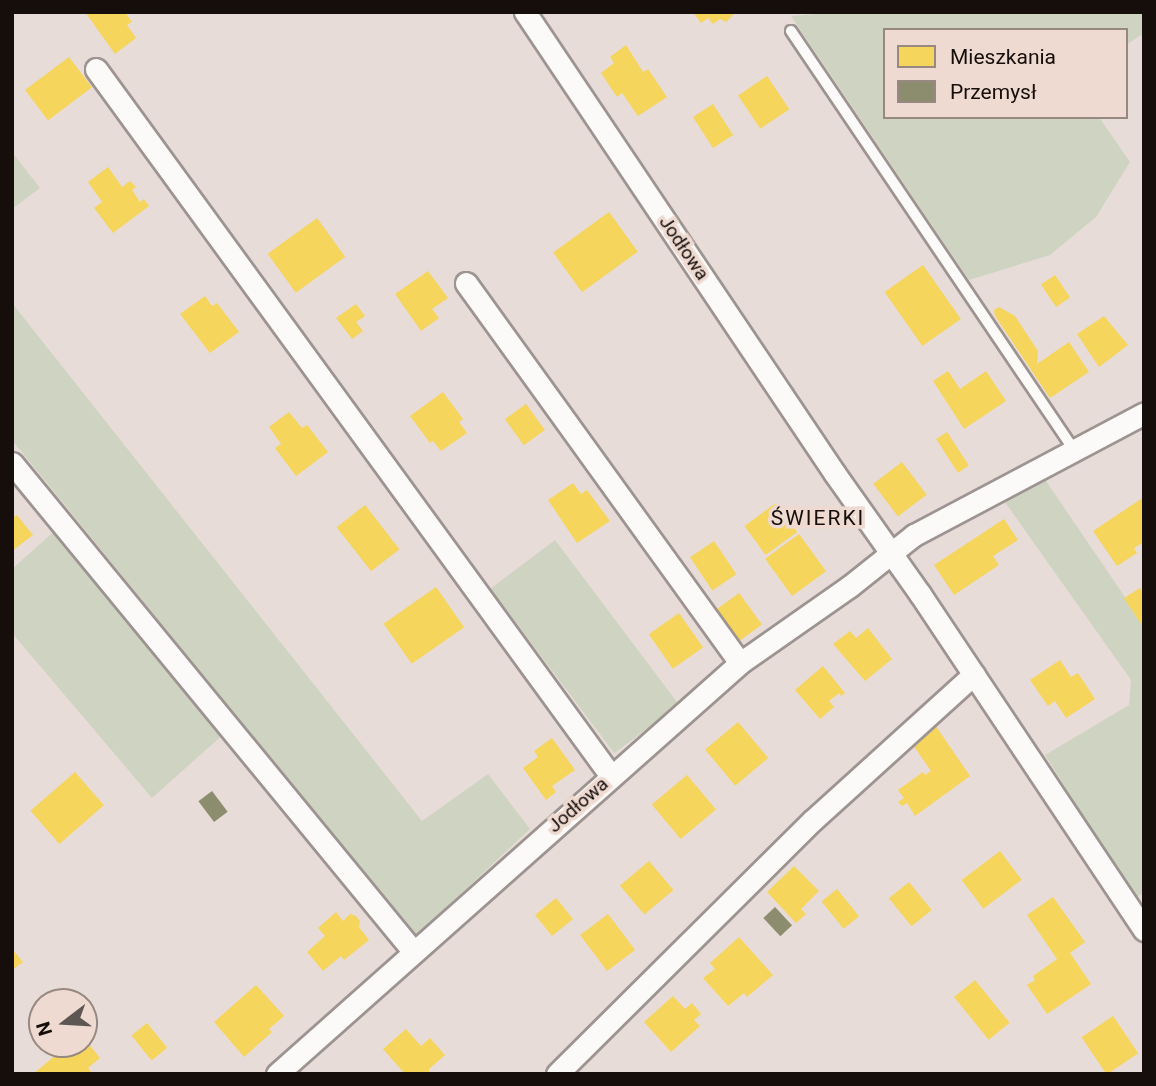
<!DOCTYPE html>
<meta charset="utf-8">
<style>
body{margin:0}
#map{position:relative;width:1156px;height:1086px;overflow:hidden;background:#e7dcd7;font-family:Roboto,sans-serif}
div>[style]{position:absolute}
.green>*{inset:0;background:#cfd4c2;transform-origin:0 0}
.homes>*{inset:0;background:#f6d55c;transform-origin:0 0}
.industry>*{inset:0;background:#8c8c6e;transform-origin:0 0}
.roads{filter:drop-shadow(2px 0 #9d9491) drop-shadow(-2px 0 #9d9491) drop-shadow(0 2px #9d9491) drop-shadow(0 -2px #9d9491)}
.service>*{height:10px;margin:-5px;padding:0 5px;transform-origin:5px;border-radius:5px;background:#fbfaf9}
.minor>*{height:21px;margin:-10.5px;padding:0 10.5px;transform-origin:10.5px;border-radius:10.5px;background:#fbfaf9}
span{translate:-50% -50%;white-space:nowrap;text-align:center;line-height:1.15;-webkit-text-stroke:7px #eedad0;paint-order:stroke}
.street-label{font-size:19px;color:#150e0b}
.neighbourhood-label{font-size:21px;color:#150e0b;letter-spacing:2px}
.frame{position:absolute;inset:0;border:14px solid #150e0b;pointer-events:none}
.legend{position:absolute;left:883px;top:28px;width:245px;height:91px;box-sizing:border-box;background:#eedad0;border:2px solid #978881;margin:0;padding:9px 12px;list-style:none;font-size:21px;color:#150e0b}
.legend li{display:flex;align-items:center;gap:14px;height:35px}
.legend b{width:35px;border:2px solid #978881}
.north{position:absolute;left:28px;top:988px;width:70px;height:70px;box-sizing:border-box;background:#eedad0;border:2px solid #978881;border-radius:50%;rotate:253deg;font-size:19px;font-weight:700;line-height:28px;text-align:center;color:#150e0b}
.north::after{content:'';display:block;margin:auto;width:24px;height:32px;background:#5e5652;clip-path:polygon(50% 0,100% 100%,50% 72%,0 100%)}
</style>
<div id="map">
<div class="green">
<i style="clip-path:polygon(843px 12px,1144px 12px,1144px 33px,1126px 45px,1126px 30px,885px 30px,885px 117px,1099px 117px,1130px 162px,1096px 217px,1050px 255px,969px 280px,791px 16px)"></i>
<i style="clip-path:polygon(12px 152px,40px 188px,12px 209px)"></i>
<i style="clip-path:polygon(12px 303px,422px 821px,488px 774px,530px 829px,417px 935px,393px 909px,12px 440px)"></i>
<i style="clip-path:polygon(1044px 478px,1144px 625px,1144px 892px,1135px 898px,1045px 755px,1129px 705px,1131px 680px,1002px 498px)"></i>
<i style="clip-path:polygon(58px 528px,226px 732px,152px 798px,12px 633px,12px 569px)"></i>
<i style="left:555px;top:540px;width:206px;height:81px;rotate:53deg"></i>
</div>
<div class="homes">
<i style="clip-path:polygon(85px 12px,125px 12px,132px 22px,127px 25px,136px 38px,115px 54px)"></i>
<i style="clip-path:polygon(693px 12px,731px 12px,733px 15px,726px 22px,720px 19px,713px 24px,708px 18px,701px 23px)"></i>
<i style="clip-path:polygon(626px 45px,643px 72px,648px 69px,667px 97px,638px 116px,622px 93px,617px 97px,601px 73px,614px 63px,610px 57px)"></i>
<i style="left:69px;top:57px;width:38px;height:55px;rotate:53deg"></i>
<i style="left:767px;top:76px;width:40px;height:35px;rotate:56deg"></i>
<i style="left:713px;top:104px;width:37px;height:24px;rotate:57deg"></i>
<i style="clip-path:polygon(108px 167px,122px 187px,130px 181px,136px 187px,132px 190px,140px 202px,144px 199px,149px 206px,113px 233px,94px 208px,102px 202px,88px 182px)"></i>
<i style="left:609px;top:212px;width:49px;height:69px;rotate:54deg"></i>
<i style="left:317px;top:218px;width:48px;height:61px;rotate:54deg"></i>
<i style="left:923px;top:265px;width:66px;height:47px;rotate:55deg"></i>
<i style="clip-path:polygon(428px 271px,448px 298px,432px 309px,439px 318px,421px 331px,395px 294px)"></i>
<i style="left:1055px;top:275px;width:27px;height:17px;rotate:56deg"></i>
<i style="clip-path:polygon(205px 296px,212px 306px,217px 303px,239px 332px,210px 353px,180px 314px)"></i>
<i style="clip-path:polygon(356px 304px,365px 316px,356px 322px,363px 331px,352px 339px,336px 318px)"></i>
<i style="clip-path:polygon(999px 307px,1015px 316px,1038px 351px,1037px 364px,1069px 342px,1089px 372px,1050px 398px,995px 316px,994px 310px)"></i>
<i style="clip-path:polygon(1104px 316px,1128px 345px,1099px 367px,1077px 334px)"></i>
<i style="clip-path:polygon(948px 371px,960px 389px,986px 371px,1006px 401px,964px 429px,933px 381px)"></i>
<i style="clip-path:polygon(443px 392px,463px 419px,459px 422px,467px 433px,441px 451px,433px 441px,430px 443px,410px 416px)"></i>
<i style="left:526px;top:404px;width:32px;height:26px;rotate:54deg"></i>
<i style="clip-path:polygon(289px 412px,302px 428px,307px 425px,328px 452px,296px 476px,275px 448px,281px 444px,269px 427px)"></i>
<i style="left:947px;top:432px;width:40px;height:13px;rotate:57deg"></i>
<i style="left:902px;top:462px;width:41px;height:36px;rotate:53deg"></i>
<i style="clip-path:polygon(573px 483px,581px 494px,587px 490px,610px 521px,577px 543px,548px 500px)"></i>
<i style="clip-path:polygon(1144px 497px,1144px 542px,1134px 548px,1137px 553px,1117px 566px,1093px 531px)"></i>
<i style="left:776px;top:503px;width:36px;height:39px;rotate:54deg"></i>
<i style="left:365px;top:505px;width:56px;height:36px;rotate:52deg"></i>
<i style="clip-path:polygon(17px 515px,33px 535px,12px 551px,12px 518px)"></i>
<i style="clip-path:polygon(1004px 519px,1018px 540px,993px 556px,999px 565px,954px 595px,934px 565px)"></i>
<i style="left:799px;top:534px;width:46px;height:42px;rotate:54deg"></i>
<i style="left:714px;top:541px;width:40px;height:29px;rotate:56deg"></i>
<i style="left:436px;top:587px;width:49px;height:64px;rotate:55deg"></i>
<i style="clip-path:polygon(1140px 588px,1144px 594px,1141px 624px,1124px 598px)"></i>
<i style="left:739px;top:593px;width:39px;height:31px;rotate:54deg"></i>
<i style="left:679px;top:613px;width:42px;height:37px;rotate:55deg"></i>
<i style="clip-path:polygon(868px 628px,892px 659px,865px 681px,833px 644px,850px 631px,856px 638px)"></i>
<i style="clip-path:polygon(1060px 660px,1071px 677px,1078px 673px,1095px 699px,1066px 718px,1055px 701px,1048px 706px,1030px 680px)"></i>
<i style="clip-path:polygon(823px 666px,845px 693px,841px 696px,839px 693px,829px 701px,834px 707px,820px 719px,795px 690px)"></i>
<i style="left:738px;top:722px;width:47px;height:43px;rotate:50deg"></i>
<i style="clip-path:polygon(935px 725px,970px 776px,915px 816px,907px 803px,902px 806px,898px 802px,904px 798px,898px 790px,923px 772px,925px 775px,931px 771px,911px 742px)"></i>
<i style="clip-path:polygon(552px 738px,575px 770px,552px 786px,556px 792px,546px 800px,523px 768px,538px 757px,534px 751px)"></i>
<i style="left:75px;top:772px;width:44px;height:59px;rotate:49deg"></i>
<i style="left:687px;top:775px;width:45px;height:46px;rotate:50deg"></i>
<i style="left:1000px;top:851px;width:36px;height:48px;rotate:53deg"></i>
<i style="left:649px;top:861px;width:38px;height:38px;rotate:50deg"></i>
<i style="clip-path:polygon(794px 866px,819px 891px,801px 909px,806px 914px,796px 923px,767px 892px)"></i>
<i style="left:909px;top:882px;width:36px;height:26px;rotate:51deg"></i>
<i style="left:837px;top:889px;width:35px;height:20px;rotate:51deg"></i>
<i style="clip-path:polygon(1053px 897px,1085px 942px,1070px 953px,1091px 984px,1047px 1014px,1027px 985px,1035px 980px,1033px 976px,1057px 959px,1027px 915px)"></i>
<i style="left:556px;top:898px;width:27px;height:27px;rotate:51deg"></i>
<i style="clip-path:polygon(336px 912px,343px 921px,350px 914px,356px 916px,360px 921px,359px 927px,369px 940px,344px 960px,341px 956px,323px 971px,307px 952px,325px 936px,318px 928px)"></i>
<i style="left:608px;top:914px;width:45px;height:35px;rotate:53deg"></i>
<i style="clip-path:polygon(739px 937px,773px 975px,747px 997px,744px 993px,728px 1006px,703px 978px,715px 969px,710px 963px)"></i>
<i style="clip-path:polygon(12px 949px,23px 962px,12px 970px)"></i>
<i style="left:975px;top:980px;width:55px;height:27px;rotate:51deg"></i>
<i style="clip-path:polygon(256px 985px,284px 1016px,269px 1029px,272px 1032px,244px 1057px,214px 1022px)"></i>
<i style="clip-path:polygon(673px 996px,685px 1009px,692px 1003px,701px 1014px,694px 1020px,700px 1026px,671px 1052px,644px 1022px)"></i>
<i style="left:1113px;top:1016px;width:45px;height:38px;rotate:56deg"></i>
<i style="left:147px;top:1023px;width:32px;height:20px;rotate:51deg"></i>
<i style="clip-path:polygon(406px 1029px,421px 1046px,430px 1038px,445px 1055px,429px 1069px,429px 1074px,405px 1074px,383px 1049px)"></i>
<i style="clip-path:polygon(84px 1038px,100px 1058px,88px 1068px,93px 1074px,33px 1074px,57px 1054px,61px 1058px,78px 1044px,84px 1044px)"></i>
</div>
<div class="industry">
<i style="left:212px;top:791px;width:26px;height:17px;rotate:53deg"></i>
<i style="left:775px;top:907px;width:25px;height:16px;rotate:47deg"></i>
</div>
<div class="roads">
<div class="service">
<i style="left:791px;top:31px;width:506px;rotate:55.96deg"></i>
</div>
<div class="minor">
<i style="left:525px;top:12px;width:556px;rotate:56.14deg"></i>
<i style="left:835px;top:474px;width:147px;rotate:54.7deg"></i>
<i style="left:920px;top:594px;width:404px;rotate:56.3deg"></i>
<i style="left:96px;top:69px;width:875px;rotate:53.93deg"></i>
<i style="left:466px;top:283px;width:468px;rotate:54.2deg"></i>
<i style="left:12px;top:463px;width:632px;rotate:50.59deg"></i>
<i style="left:277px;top:1074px;width:619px;rotate:-41.6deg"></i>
<i style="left:740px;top:663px;width:134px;rotate:-35deg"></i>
<i style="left:850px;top:586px;width:82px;rotate:-38.6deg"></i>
<i style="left:914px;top:535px;width:260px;rotate:-27.9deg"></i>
<i style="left:557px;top:1074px;width:361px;rotate:-44.8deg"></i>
<i style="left:813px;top:820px;width:217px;rotate:-42.2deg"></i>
</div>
</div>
<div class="street-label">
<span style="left:684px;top:248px;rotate:56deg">Jodłowa</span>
<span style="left:578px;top:805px;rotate:-41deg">Jodłowa</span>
</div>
<div class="neighbourhood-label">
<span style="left:818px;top:518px">ŚWIERKI</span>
</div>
<div class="frame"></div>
<ul class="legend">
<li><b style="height:19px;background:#f6d55c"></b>Mieszkania</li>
<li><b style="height:19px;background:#8c8c6e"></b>Przemysł</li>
</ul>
<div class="north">N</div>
</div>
